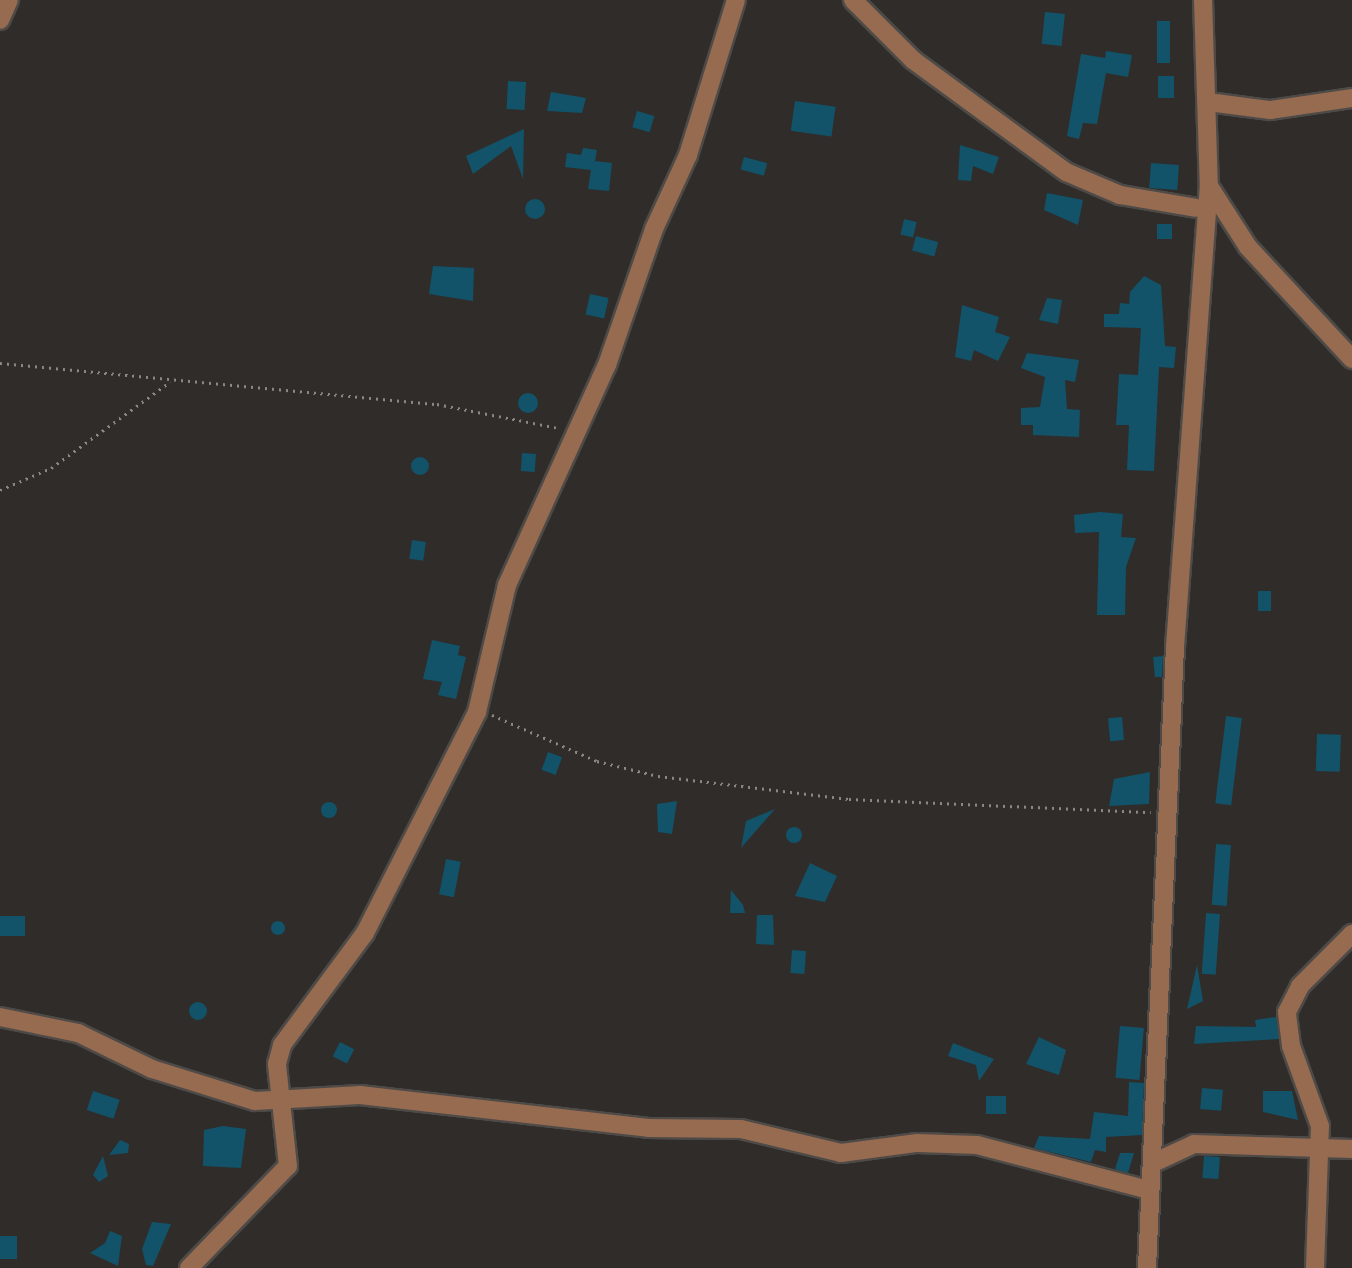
<!DOCTYPE html>
<style>
body{margin:0}
#map{position:relative;width:1352px;height:1268px;overflow:hidden;background:#302c29;font-family:Raleway,sans-serif}
div>[style]{position:absolute}
.building>*{inset:0;background:#125369;transform-origin:0 0}
.round{border-radius:50%}
.path>*{height:2.5px;margin-top:-1.25px;transform-origin:0;background:repeating-linear-gradient(90deg,#8a8784 0 2px,transparent 0 7px)}
.roads{filter:drop-shadow(2px 0 #4e4a47) drop-shadow(-2px 0 #4e4a47) drop-shadow(0 2px #4e4a47) drop-shadow(0 -2px #4e4a47)}
.minor>*{height:18px;margin:-9px;padding:0 9px;transform-origin:9px;border-radius:9px;background:#966b50}
span{translate:-50% -50%;white-space:nowrap;text-align:center;line-height:1.15;-webkit-text-stroke:5px #171413;paint-order:stroke}
</style>
<div id="map">
<div class="building">
<i style="left:1045px;top:12px;width:20px;height:32px;rotate:6deg"></i>
<i style="left:1157px;top:21px;width:13px;height:42px"></i>
<i style="clip-path:polygon(1106px 51px,1132px 55px,1128px 77px,1106px 73px,1097px 124px,1083px 123px,1079px 139px,1067px 136px,1081px 54px,1105px 58px)"></i>
<i style="left:1158px;top:76px;width:16px;height:22px"></i>
<i style="left:508px;top:81px;width:18px;height:28px;rotate:3deg"></i>
<i style="clip-path:polygon(551px 92px,586px 98px,582px 113px,547px 111px)"></i>
<i style="left:795px;top:101px;width:41px;height:30px;rotate:8deg"></i>
<i style="left:637px;top:111px;width:18px;height:17px;rotate:16deg"></i>
<i style="clip-path:polygon(524px 129px,523px 179px,511px 146px,473px 174px,466px 156px)"></i>
<i style="clip-path:polygon(960px 145px,999px 157px,993px 174px,973px 166px,971px 181px,958px 180px)"></i>
<i style="clip-path:polygon(583px 148px,597px 150px,595px 161px,612px 163px,609px 191px,588px 189px,591px 170px,565px 167px,567px 153px,581px 155px)"></i>
<i style="left:744px;top:157px;width:24px;height:13px;rotate:15deg"></i>
<i style="left:1151px;top:163px;width:28px;height:25px;rotate:4deg"></i>
<i style="clip-path:polygon(1047px 193px,1083px 200px,1078px 225px,1044px 210px)"></i>
<i class="round" style="left:525px;top:199px;width:20px;height:20px"></i>
<i style="left:904px;top:219px;width:13px;height:16px;rotate:13deg"></i>
<i style="left:1157px;top:224px;width:15px;height:15px"></i>
<i style="left:916px;top:236px;width:23px;height:15px;rotate:15deg"></i>
<i style="clip-path:polygon(433px 266px,474px 268px,473px 301px,429px 294px)"></i>
<i style="clip-path:polygon(1144px 276px,1161px 285px,1165px 346px,1176px 347px,1174px 368px,1159px 367px,1154px 471px,1127px 470px,1129px 425px,1116px 425px,1119px 374px,1138px 375px,1141px 328px,1104px 327px,1104px 314px,1119px 314px,1120px 303px,1129px 304px,1130px 292px)"></i>
<i style="left:590px;top:294px;width:19px;height:21px;rotate:12deg"></i>
<i style="clip-path:polygon(1047px 298px,1062px 300px,1058px 324px,1039px 320px)"></i>
<i style="clip-path:polygon(962px 305px,999px 317px,995px 332px,1010px 337px,998px 361px,974px 350px,971px 361px,955px 357px)"></i>
<i style="clip-path:polygon(1027px 353px,1079px 360px,1075px 382px,1065px 380px,1067px 409px,1080px 410px,1079px 437px,1033px 435px,1033px 425px,1021px 425px,1021px 408px,1040px 407px,1045px 377px,1021px 368px)"></i>
<i class="round" style="left:518px;top:393px;width:20px;height:20px"></i>
<i style="left:522px;top:453px;width:14px;height:18px;rotate:4deg"></i>
<i class="round" style="left:411px;top:457px;width:18px;height:18px"></i>
<i style="clip-path:polygon(1100px 512px,1123px 514px,1121px 537px,1136px 538px,1126px 567px,1125px 615px,1097px 615px,1099px 532px,1075px 533px,1074px 515px)"></i>
<i style="left:412px;top:540px;width:14px;height:19px;rotate:8deg"></i>
<i style="left:1258px;top:591px;width:13px;height:20px"></i>
<i style="clip-path:polygon(432px 640px,460px 646px,458px 655px,466px 657px,456px 699px,438px 695px,442px 682px,423px 679px)"></i>
<i style="clip-path:polygon(1163px 656px,1162px 677px,1155px 677px,1153px 657px)"></i>
<i style="left:1226px;top:716px;width:16px;height:88px;rotate:7deg"></i>
<i style="left:1122px;top:717px;width:23px;height:14px;rotate:85deg"></i>
<i style="left:1317px;top:734px;width:24px;height:37px;rotate:2deg"></i>
<i style="left:548px;top:752px;width:15px;height:19px;rotate:20deg"></i>
<i style="clip-path:polygon(1150px 772px,1149px 804px,1109px 806px,1114px 779px)"></i>
<i style="clip-path:polygon(677px 801px,672px 834px,658px 832px,657px 804px)"></i>
<i class="round" style="left:321px;top:802px;width:16px;height:16px"></i>
<i style="clip-path:polygon(775px 809px,741px 848px,746px 821px)"></i>
<i class="round" style="left:786px;top:827px;width:16px;height:16px"></i>
<i style="left:1216px;top:844px;width:15px;height:61px;rotate:4deg"></i>
<i style="left:446px;top:859px;width:15px;height:36px;rotate:11deg"></i>
<i style="clip-path:polygon(810px 863px,837px 876px,825px 902px,795px 896px)"></i>
<i style="clip-path:polygon(731px 890px,743px 905px,745px 913px,730px 913px)"></i>
<i style="left:1206px;top:913px;width:14px;height:61px;rotate:4deg"></i>
<i style="clip-path:polygon(757px 915px,773px 915px,774px 945px,756px 944px)"></i>
<i style="left:0;top:916px;width:25px;height:20px"></i>
<i class="round" style="left:271px;top:921px;width:14px;height:14px"></i>
<i style="left:792px;top:950px;width:14px;height:23px;rotate:4deg"></i>
<i style="clip-path:polygon(1197px 965px,1203px 1001px,1187px 1009px)"></i>
<i class="round" style="left:189px;top:1002px;width:18px;height:18px"></i>
<i style="clip-path:polygon(1276px 1017px,1279px 1039px,1194px 1044px,1196px 1026px,1256px 1027px,1255px 1020px)"></i>
<i style="left:1120px;top:1026px;width:24px;height:52px;rotate:5deg"></i>
<i style="clip-path:polygon(1039px 1037px,1066px 1050px,1059px 1075px,1026px 1064px)"></i>
<i style="left:340px;top:1042px;width:16px;height:16px;rotate:27deg"></i>
<i style="clip-path:polygon(953px 1043px,994px 1059px,979px 1081px,976px 1065px,948px 1056px)"></i>
<i style="clip-path:polygon(1129px 1082px,1144px 1083px,1142px 1135px,1106px 1137px,1106px 1152px,1095px 1150px,1091px 1162px,1034px 1148px,1039px 1136px,1090px 1139px,1094px 1112px,1128px 1116px)"></i>
<i style="left:1202px;top:1088px;width:21px;height:21px;rotate:5deg"></i>
<i style="left:93px;top:1091px;width:28px;height:20px;rotate:18deg"></i>
<i style="clip-path:polygon(1263px 1091px,1292px 1091px,1298px 1120px,1263px 1112px)"></i>
<i style="left:1006px;top:1096px;width:18px;height:20px;rotate:90deg"></i>
<i style="clip-path:polygon(223px 1126px,246px 1129px,241px 1168px,203px 1166px,204px 1130px)"></i>
<i style="clip-path:polygon(120px 1140px,129px 1144px,128px 1153px,109px 1155px)"></i>
<i style="clip-path:polygon(1120px 1153px,1134px 1153px,1128px 1173px,1115px 1169px)"></i>
<i style="clip-path:polygon(103px 1156px,108px 1176px,99px 1182px,93px 1175px)"></i>
<i style="left:1204px;top:1156px;width:16px;height:22px;rotate:4deg"></i>
<i style="clip-path:polygon(152px 1222px,171px 1224px,153px 1266px,146px 1265px,142px 1249px)"></i>
<i style="clip-path:polygon(110px 1231px,122px 1236px,118px 1266px,90px 1253px,105px 1243px)"></i>
<i style="left:0;top:1236px;width:17px;height:23px"></i>
</div>
<div class="path">
<i style="left:0;top:363px;width:439px;rotate:5.4deg"></i>
<i style="left:437px;top:404px;width:123px;rotate:11.2deg"></i>
<i style="left:0;top:490px;width:56px;rotate:-23.3deg"></i>
<i style="left:51px;top:468px;width:147px;rotate:-35.9deg"></i>
<i style="left:492px;top:715px;width:115px;rotate:23.7deg"></i>
<i style="left:597px;top:761px;width:63px;rotate:13.8deg"></i>
<i style="left:658px;top:776px;width:192px;rotate:6.9deg"></i>
<i style="left:849px;top:799px;width:302px;rotate:2.5deg"></i>
</div>
<div class="roads">
<div class="minor">
<i style="left:853px;top:0;width:85px;rotate:45deg"></i>
<i style="left:913px;top:60px;width:190px;rotate:36.2deg"></i>
<i style="left:1066px;top:172px;width:59px;rotate:23.1deg"></i>
<i style="left:1120px;top:195px;width:77px;rotate:9.7deg"></i>
<i style="left:1203px;top:0;width:186px;rotate:88.2deg"></i>
<i style="left:1209px;top:186px;width:72px;rotate:57.4deg"></i>
<i style="left:1248px;top:247px;width:153px;rotate:47.1deg"></i>
<i style="left:0;top:20px;width:22px;rotate:-66deg"></i>
<i style="left:1208px;top:102px;width:63px;rotate:7.4deg"></i>
<i style="left:1270px;top:110px;width:83px;rotate:-8.3deg"></i>
<i style="left:0;top:1017px;width:80px;rotate:11.6deg"></i>
<i style="left:78px;top:1033px;width:82px;rotate:25.9deg"></i>
<i style="left:152px;top:1069px;width:108px;rotate:17.3deg"></i>
<i style="left:255px;top:1101px;width:105px;rotate:-3.3deg"></i>
<i style="left:360px;top:1095px;width:290px;rotate:6.5deg"></i>
<i style="left:648px;top:1128px;width:93px;rotate:0.6deg"></i>
<i style="left:741px;top:1129px;width:103px;rotate:13.5deg"></i>
<i style="left:841px;top:1153px;width:77px;rotate:-7.5deg"></i>
<i style="left:917px;top:1143px;width:60px;rotate:1.9deg"></i>
<i style="left:977px;top:1145px;width:178px;rotate:14.7deg"></i>
<i style="left:1153px;top:1163px;width:45px;rotate:-24.9deg"></i>
<i style="left:1194px;top:1144px;width:158px;rotate:1.8deg"></i>
<i style="left:189px;top:1268px;width:142px;rotate:-45.9deg"></i>
<i style="left:288px;top:1166px;width:103px;rotate:-96.2deg"></i>
<i style="left:277px;top:1064px;width:20px;rotate:-75deg"></i>
<i style="left:282px;top:1045px;width:139px;rotate:-53.5deg"></i>
<i style="left:365px;top:933px;width:248px;rotate:-63.1deg"></i>
<i style="left:477px;top:712px;width:130px;rotate:-76.7deg"></i>
<i style="left:507px;top:585px;width:242px;rotate:-65.6deg"></i>
<i style="left:607px;top:365px;width:144px;rotate:-70.9deg"></i>
<i style="left:654px;top:229px;width:81px;rotate:-65.3deg"></i>
<i style="left:688px;top:155px;width:162px;rotate:-72.8deg"></i>
<i style="left:1147px;top:1268px;width:622px;rotate:-87.42deg"></i>
<i style="left:1175px;top:647px;width:462px;rotate:-85.8deg"></i>
<i style="left:1315px;top:1268px;width:142px;rotate:-88deg"></i>
<i style="left:1320px;top:1126px;width:85px;rotate:-109.9deg"></i>
<i style="left:1291px;top:1046px;width:34px;rotate:-97deg"></i>
<i style="left:1287px;top:1012px;width:29px;rotate:-63deg"></i>
<i style="left:1300px;top:986px;width:74px;rotate:-45deg"></i>
</div>
</div>
</div>
